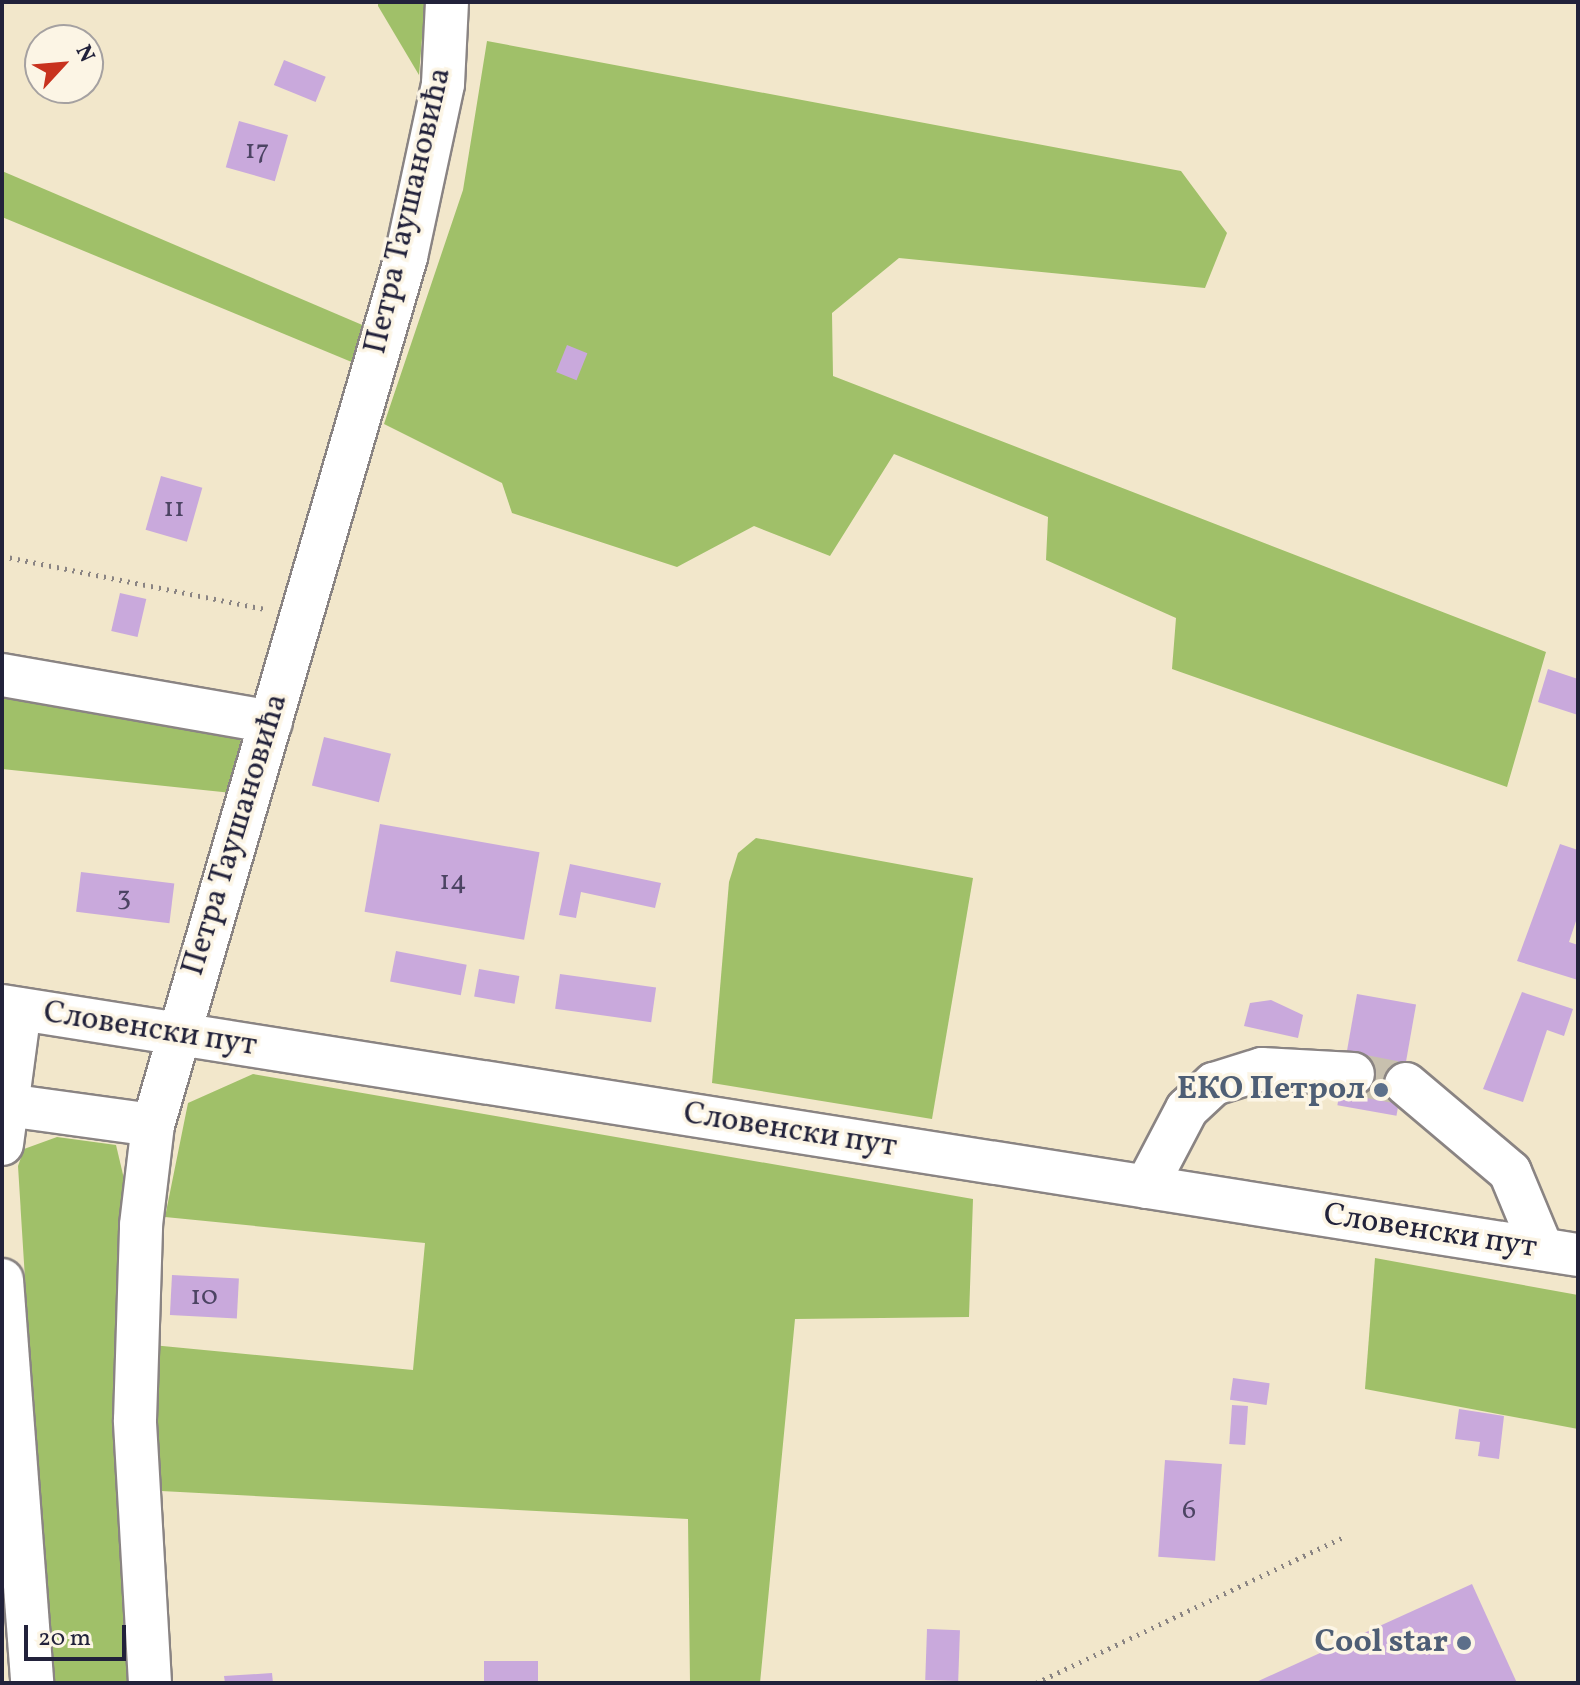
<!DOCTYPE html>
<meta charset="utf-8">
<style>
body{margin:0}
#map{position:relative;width:1580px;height:1685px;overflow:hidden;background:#f2e7cb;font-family:Vollkorn,serif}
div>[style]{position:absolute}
.green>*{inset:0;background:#a0c069}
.building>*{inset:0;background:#c9a9dc;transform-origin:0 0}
.minor-tunnel>*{height:42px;margin-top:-21px;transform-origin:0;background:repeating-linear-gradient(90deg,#c8c0ae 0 42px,transparent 0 63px)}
.path>*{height:5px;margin-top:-2.5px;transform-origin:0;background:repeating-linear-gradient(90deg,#8a8483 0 2px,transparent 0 8px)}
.roads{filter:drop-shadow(2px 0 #8a8483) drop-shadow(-2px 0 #8a8483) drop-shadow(0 2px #8a8483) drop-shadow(0 -2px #8a8483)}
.minor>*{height:42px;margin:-21px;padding:0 21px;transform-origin:21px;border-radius:21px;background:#fff}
.dots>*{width:22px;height:22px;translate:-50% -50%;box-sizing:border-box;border:4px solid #fcf5e5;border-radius:50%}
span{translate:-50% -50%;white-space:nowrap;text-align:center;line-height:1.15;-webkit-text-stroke:7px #fcf5e5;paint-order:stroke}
.number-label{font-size:28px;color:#4c4463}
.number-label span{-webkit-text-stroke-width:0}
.street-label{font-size:32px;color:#22223b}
.service-label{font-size:32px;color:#4e5e75;font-weight:700}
.right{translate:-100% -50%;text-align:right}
.frame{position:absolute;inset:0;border:4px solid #22223b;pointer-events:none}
.north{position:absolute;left:24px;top:24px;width:80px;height:80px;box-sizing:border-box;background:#fcf5e5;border:2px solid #a5a1a1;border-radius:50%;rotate:64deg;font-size:22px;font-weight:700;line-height:32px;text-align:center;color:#22223b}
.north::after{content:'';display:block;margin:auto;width:28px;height:36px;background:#c8321e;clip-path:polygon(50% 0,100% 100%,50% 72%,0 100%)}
.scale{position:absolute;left:24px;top:1625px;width:102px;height:36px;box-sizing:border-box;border:4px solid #22223b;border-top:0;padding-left:10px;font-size:24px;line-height:28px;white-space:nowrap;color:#22223b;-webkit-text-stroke:6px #fcf5e5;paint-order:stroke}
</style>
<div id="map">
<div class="green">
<i style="clip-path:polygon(378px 2px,425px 2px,419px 75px,378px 6px)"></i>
<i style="clip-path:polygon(487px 41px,1181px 171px,1227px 233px,1205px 288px,899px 258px,832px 313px,833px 376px,1546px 652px,1507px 787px,1172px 669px,1176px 618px,1046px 560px,1048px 517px,894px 454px,830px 556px,754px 526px,677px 567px,512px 513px,502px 483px,384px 424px,463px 190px)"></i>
<i style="clip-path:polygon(2px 171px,367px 327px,354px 363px,2px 217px)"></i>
<i style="clip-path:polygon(2px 693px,242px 731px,232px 793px,2px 769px)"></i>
<i style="clip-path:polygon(756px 838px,973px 878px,932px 1119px,712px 1083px,729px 882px,738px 853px)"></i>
<i style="clip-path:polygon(253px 1074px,973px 1199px,969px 1317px,795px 1319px,760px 1683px,690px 1683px,688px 1519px,161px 1491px,152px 1345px,413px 1370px,425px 1243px,165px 1217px,188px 1103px)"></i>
<i style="clip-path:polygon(57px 1137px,116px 1145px,125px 1183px,133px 1683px,50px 1683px,18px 1166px,24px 1149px)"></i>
<i style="clip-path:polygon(1375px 1258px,1578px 1295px,1578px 1429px,1365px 1389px)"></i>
</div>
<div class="building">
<i style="left:284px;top:60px;width:45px;height:27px;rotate:22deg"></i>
<i style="left:239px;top:121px;width:51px;height:48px;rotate:16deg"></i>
<i style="left:567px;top:345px;width:22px;height:29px;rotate:22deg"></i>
<i style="left:161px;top:476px;width:43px;height:56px;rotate:16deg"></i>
<i style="left:120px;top:593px;width:27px;height:39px;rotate:13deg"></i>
<i style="clip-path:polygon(1548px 669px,1578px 679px,1578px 715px,1538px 702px)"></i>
<i style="left:324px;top:737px;width:69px;height:50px;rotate:14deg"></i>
<i style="left:380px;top:824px;width:162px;height:89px;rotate:10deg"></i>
<i style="clip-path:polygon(1560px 844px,1578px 850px,1578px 915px,1569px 942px,1578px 945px,1578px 980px,1517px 961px)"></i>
<i style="clip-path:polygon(570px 864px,661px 883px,655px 908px,581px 892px,576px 918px,559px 915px)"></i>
<i style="left:81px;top:872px;width:94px;height:40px;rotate:7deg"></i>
<i style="left:396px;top:951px;width:72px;height:31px;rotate:11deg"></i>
<i style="left:479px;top:969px;width:41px;height:28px;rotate:10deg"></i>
<i style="left:560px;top:974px;width:97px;height:35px;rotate:8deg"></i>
<i style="clip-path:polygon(1522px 992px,1573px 1009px,1564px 1036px,1547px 1030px,1523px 1102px,1483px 1089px)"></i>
<i style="left:1357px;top:994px;width:60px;height:113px;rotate:10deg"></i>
<i style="clip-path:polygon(1271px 1000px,1303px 1015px,1298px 1038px,1244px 1026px,1250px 1003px)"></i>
<i style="left:172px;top:1275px;width:67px;height:40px;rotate:3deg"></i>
<i style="left:1233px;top:1378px;width:37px;height:22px;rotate:8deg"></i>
<i style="left:1232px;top:1405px;width:16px;height:39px;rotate:4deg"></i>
<i style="clip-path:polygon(1459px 1409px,1504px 1416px,1499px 1459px,1478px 1456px,1480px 1442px,1455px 1439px)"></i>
<i style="left:1165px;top:1460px;width:57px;height:97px;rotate:4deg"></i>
<i style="clip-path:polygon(1472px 1584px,1517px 1683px,1254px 1683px)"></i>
<i style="left:927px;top:1629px;width:33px;height:51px;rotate:2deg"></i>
<i style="left:538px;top:1661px;width:22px;height:54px;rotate:90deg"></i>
<i style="clip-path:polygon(272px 1673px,273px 1683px,225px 1683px,224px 1676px)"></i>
</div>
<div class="minor-tunnel">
<i style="left:1353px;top:1074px;width:54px;rotate:10.7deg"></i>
</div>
<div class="path">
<i style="left:2px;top:556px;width:267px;rotate:11.4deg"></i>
<i style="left:1036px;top:1683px;width:340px;rotate:-25.4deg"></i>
</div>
<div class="roads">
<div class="minor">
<i style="left:2px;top:675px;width:273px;rotate:9.9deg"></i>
<i style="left:2px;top:1006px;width:1596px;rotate:8.98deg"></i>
<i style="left:1406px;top:1084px;width:136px;rotate:40.2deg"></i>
<i style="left:1510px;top:1172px;width:83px;rotate:67.4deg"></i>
<i style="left:7px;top:1105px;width:147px;rotate:7.8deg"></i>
<i style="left:2px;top:1144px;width:136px;rotate:-82.4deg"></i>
<i style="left:1146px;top:1187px;width:88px;rotate:-62.3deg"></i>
<i style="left:1187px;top:1109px;width:37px;rotate:-43deg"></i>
<i style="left:1214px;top:1084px;width:50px;rotate:-17.4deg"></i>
<i style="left:1262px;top:1069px;width:91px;rotate:3.1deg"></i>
<i style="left:2px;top:1280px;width:404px;rotate:85.7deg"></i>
<i style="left:150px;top:1683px;width:263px;rotate:-93.3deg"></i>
<i style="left:135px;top:1420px;width:195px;rotate:-88.2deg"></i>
<i style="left:141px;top:1225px;width:101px;rotate:-83.2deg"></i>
<i style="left:153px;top:1125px;width:904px;rotate:-73.75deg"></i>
<i style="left:406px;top:257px;width:177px;rotate:-77.9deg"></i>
<i style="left:443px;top:84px;width:82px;rotate:-87.2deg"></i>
</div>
</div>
<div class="dots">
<i style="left:1381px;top:1090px;background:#5c6f8a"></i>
<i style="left:1464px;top:1643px;background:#5c6f8a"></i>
</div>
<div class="number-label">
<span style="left:257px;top:151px">17</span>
<span style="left:174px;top:509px">11</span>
<span style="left:453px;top:882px">14</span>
<span style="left:124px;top:898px">3</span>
<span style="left:204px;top:1297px">10</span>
<span style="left:1189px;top:1511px">6</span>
</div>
<div class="street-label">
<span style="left:409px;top:211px;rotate:-77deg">Петра Таушановића</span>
<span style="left:236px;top:835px;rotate:-73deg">Петра Таушановића</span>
<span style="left:150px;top:1030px;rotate:9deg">Словенски пут</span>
<span style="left:790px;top:1131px;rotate:9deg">Словенски пут</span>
<span style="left:1430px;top:1232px;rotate:9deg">Словенски пут</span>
</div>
<div class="service-label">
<span class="right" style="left:1365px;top:1090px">ЕКО Петрол</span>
<span class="right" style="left:1448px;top:1643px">Cool star</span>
</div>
<div class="frame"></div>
<div class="north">N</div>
<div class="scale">20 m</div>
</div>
